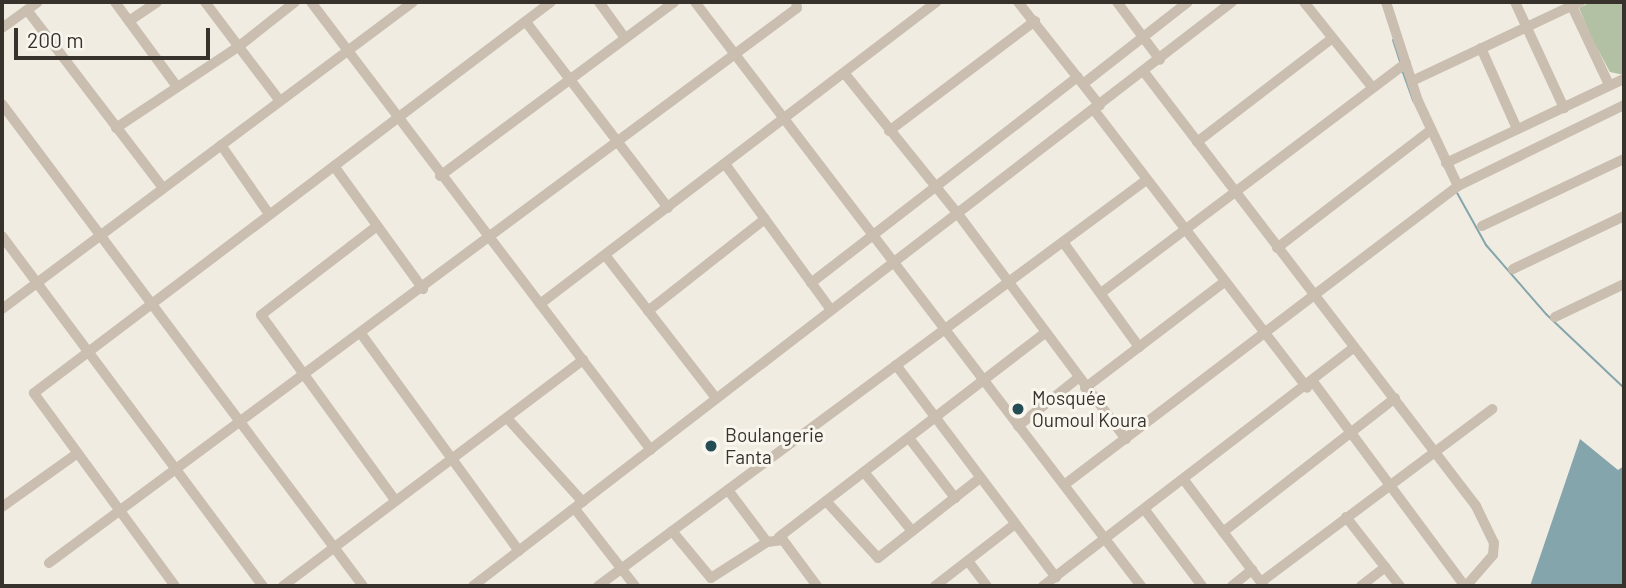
<!DOCTYPE html>
<meta charset="utf-8">
<style>
body{margin:0}
#map{position:relative;width:1626px;height:588px;overflow:hidden;background:#f1ece2;font-family:Barlow,sans-serif}
div>[style]{position:absolute}
.green>*{inset:0;background:#b2c0a3}
.water>*{inset:0;background:#84a5ac}
.stream>*{height:2px;margin:-1px;padding:0 1px;transform-origin:1px;border-radius:1px;background:#84a5ac}
.minor>*{height:10px;margin:-5px;padding:0 5px;transform-origin:5px;border-radius:5px;background:#c9beaf}
.dots>*{width:19px;height:19px;translate:-50% -50%;box-sizing:border-box;border:4px solid #f9f6ee;border-radius:50%}
span{translate:-50% -50%;white-space:nowrap;text-align:center;line-height:1.15;-webkit-text-stroke:6px #f9f6ee;paint-order:stroke}
.poi-label{font-size:19px;color:#38322c}
.left{translate:0 -50%;text-align:left}
.frame{position:absolute;inset:0;border:4px solid #38322c;pointer-events:none}
.scale{position:absolute;left:14px;top:28px;width:196px;height:32px;box-sizing:border-box;border:4px solid #38322c;border-top:0;padding-left:9px;font-size:21px;line-height:24px;white-space:nowrap;color:#38322c;-webkit-text-stroke:5px #f9f6ee;paint-order:stroke}
</style>
<div id="map">
<div class="green">
<i style="clip-path:polygon(1591px 2px,1624px 2px,1624px 75px,1610px 72px,1592px 39px,1579px 8px)"></i>
</div>
<div class="water">
<i style="clip-path:polygon(1580px 439px,1618px 470px,1624px 466px,1624px 586px,1530px 586px)"></i>
</div>
<div class="stream">
<i style="left:1393px;top:40px;width:22px;rotate:72deg"></i>
<i style="left:1402px;top:70px;width:33px;rotate:70deg"></i>
<i style="left:1456px;top:191px;width:62px;rotate:60.9deg"></i>
<i style="left:1486px;top:245px;width:91px;rotate:49deg"></i>
<i style="left:1546px;top:314px;width:108px;rotate:43.5deg"></i>
</div>
<div class="minor">
<i style="left:115px;top:2px;width:102px;rotate:53.8deg"></i>
<i style="left:205px;top:2px;width:123px;rotate:52.9deg"></i>
<i style="left:311px;top:2px;width:562px;rotate:52.8deg"></i>
<i style="left:599px;top:2px;width:44px;rotate:54.2deg"></i>
<i style="left:695px;top:2px;width:735px;rotate:52.63deg"></i>
<i style="left:1018px;top:2px;width:132px;rotate:51.7deg"></i>
<i style="left:1117px;top:2px;width:72px;rotate:53.4deg"></i>
<i style="left:1304px;top:2px;width:109px;rotate:51.3deg"></i>
<i style="left:1386px;top:2px;width:104px;rotate:72.1deg"></i>
<i style="left:1418px;top:101px;width:94px;rotate:64.8deg"></i>
<i style="left:1515px;top:2px;width:117px;rotate:65.2deg"></i>
<i style="left:1570px;top:2px;width:92px;rotate:64.8deg"></i>
<i style="left:27px;top:10px;width:224px;rotate:52.6deg"></i>
<i style="left:129px;top:21px;width:34px;rotate:-34deg"></i>
<i style="left:526px;top:22px;width:234px;rotate:52.6deg"></i>
<i style="left:2px;top:28px;width:44px;rotate:-35.8deg"></i>
<i style="left:1481px;top:48px;width:89px;rotate:66deg"></i>
<i style="left:1144px;top:72px;width:546px;rotate:52.58deg"></i>
<i style="left:1476px;top:506px;width:41px;rotate:64.1deg"></i>
<i style="left:1494px;top:543px;width:12px;rotate:95deg"></i>
<i style="left:1493px;top:555px;width:38px;rotate:131deg"></i>
<i style="left:845px;top:74px;width:180px;rotate:51.1deg"></i>
<i style="left:958px;top:214px;width:281px;rotate:53.3deg"></i>
<i style="left:1412px;top:81px;width:186px;rotate:-25.2deg"></i>
<i style="left:1083px;top:84px;width:133px;rotate:-38deg"></i>
<i style="left:2px;top:104px;width:602px;rotate:53.17deg"></i>
<i style="left:1094px;top:110px;width:350px;rotate:52.5deg"></i>
<i style="left:116px;top:128px;width:146px;rotate:-33.6deg"></i>
<i style="left:238px;top:47px;width:73px;rotate:-38.3deg"></i>
<i style="left:889px;top:131px;width:183px;rotate:-37deg"></i>
<i style="left:1197px;top:142px;width:169px;rotate:-37.5deg"></i>
<i style="left:221px;top:145px;width:84px;rotate:55.2deg"></i>
<i style="left:1446px;top:163px;width:197px;rotate:-25.3deg"></i>
<i style="left:725px;top:164px;width:180px;rotate:54deg"></i>
<i style="left:334px;top:166px;width:152px;rotate:54.1deg"></i>
<i style="left:440px;top:176px;width:292px;rotate:-36.6deg"></i>
<i style="left:377px;top:226px;width:146px;rotate:142.5deg"></i>
<i style="left:261px;top:315px;width:228px;rotate:54.1deg"></i>
<i style="left:1482px;top:226px;width:157px;rotate:-25.3deg"></i>
<i style="left:2px;top:236px;width:437px;rotate:53.3deg"></i>
<i style="left:1063px;top:242px;width:130px;rotate:54.1deg"></i>
<i style="left:1277px;top:248px;width:194px;rotate:-37.5deg"></i>
<i style="left:605px;top:255px;width:181px;rotate:52.2deg"></i>
<i style="left:1513px;top:269px;width:123px;rotate:-25.5deg"></i>
<i style="left:811px;top:283px;width:337px;rotate:-37.7deg"></i>
<i style="left:1101px;top:293px;width:382px;rotate:-37deg"></i>
<i style="left:540px;top:304px;width:499px;rotate:-37.3deg"></i>
<i style="left:2px;top:309px;width:513px;rotate:-36.76deg"></i>
<i style="left:648px;top:311px;width:149px;rotate:-38.2deg"></i>
<i style="left:1555px;top:317px;width:76px;rotate:-25.6deg"></i>
<i style="left:362px;top:335px;width:267px;rotate:54deg"></i>
<i style="left:896px;top:365px;width:266px;rotate:53deg"></i>
<i style="left:1314px;top:383px;width:253px;rotate:53.4deg"></i>
<i style="left:1085px;top:388px;width:175px;rotate:-37.3deg"></i>
<i style="left:507px;top:418px;width:113px;rotate:47.9deg"></i>
<i style="left:1018px;top:426px;width:77px;rotate:-38.7deg"></i>
<i style="left:909px;top:438px;width:76px;rotate:52.5deg"></i>
<i style="left:864px;top:472px;width:76px;rotate:50.9deg"></i>
<i style="left:1184px;top:480px;width:133px;rotate:53deg"></i>
<i style="left:1064px;top:485px;width:495px;rotate:-37.2deg"></i>
<i style="left:1458px;top:186px;width:185px;rotate:-26deg"></i>
<i style="left:728px;top:490px;width:65px;rotate:53.1deg"></i>
<i style="left:767px;top:542px;width:16px;rotate:-7deg"></i>
<i style="left:783px;top:540px;width:57px;rotate:53.5deg"></i>
<i style="left:826px;top:501px;width:77px;rotate:47.6deg"></i>
<i style="left:878px;top:558px;width:130px;rotate:-38.1deg"></i>
<i style="left:2px;top:507px;width:90px;rotate:-35.5deg"></i>
<i style="left:575px;top:509px;width:98px;rotate:52.1deg"></i>
<i style="left:1145px;top:510px;width:95px;rotate:53.1deg"></i>
<i style="left:1346px;top:517px;width:88px;rotate:52deg"></i>
<i style="left:672px;top:531px;width:61px;rotate:50.3deg"></i>
<i style="left:711px;top:578px;width:67px;rotate:-32.7deg"></i>
<i style="left:1223px;top:532px;width:218px;rotate:-37.9deg"></i>
<i style="left:779px;top:537px;width:334px;rotate:-37.5deg"></i>
<i style="left:968px;top:561px;width:31px;rotate:53deg"></i>
<i style="left:49px;top:563px;width:931px;rotate:-36.57deg"></i>
<i style="left:797px;top:8px;width:6px;rotate:-99deg"></i>
<i style="left:1261px;top:582px;width:289px;rotate:-36.8deg"></i>
<i style="left:175px;top:586px;width:239px;rotate:-126.2deg"></i>
<i style="left:34px;top:393px;width:648px;rotate:-37.1deg"></i>
<i style="left:283px;top:586px;width:376px;rotate:-37deg"></i>
<i style="left:473px;top:586px;width:958px;rotate:-37.58deg"></i>
<i style="left:598px;top:586px;width:681px;rotate:-36.52deg"></i>
<i style="left:935px;top:586px;width:101px;rotate:-37.8deg"></i>
<i style="left:1043px;top:586px;width:392px;rotate:-37.5deg"></i>
<i style="left:1232px;top:586px;width:26px;rotate:-39deg"></i>
<i style="left:1361px;top:586px;width:31px;rotate:-38deg"></i>
</div>
<div class="dots">
<i style="left:1018px;top:409px;background:#254d56"></i>
<i style="left:711px;top:446px;background:#254d56"></i>
</div>
<div class="poi-label">
<span class="left" style="left:1032px;top:409px">Mosquée<br>Oumoul Koura</span>
<span class="left" style="left:725px;top:446px">Boulangerie<br>Fanta</span>
</div>
<div class="frame"></div>
<div class="scale">200 m</div>
</div>
